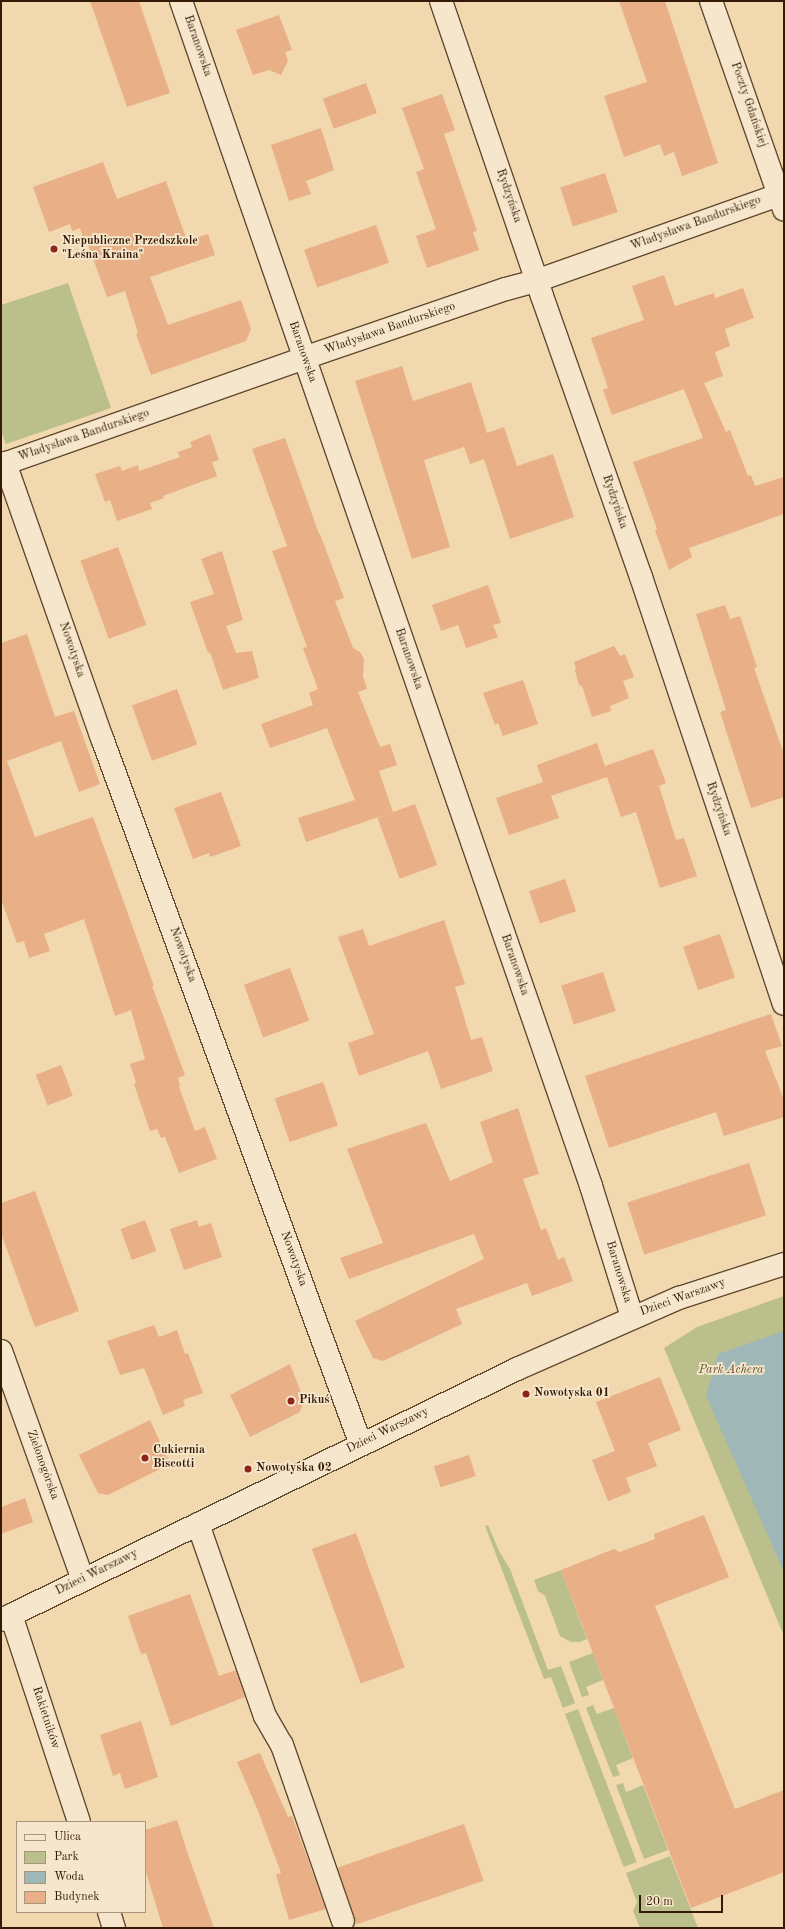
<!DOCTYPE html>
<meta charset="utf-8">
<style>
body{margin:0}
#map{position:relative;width:785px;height:1929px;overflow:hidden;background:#f1d8af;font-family:"Old Standard TT",serif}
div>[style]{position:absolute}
.green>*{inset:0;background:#babf8b;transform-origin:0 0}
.water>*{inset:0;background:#a0b7b7}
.building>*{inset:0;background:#e9af86;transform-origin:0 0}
.roads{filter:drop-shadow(1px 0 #624a31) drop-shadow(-1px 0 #624a31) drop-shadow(0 1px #624a31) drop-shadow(0 -1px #624a31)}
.minor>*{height:22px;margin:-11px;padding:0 11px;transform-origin:11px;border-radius:11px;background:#f6e6cb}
.dots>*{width:11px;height:11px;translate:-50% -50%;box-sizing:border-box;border:2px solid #f6e6cb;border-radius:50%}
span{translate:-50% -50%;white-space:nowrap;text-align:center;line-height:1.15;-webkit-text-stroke:3.5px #f6e6cb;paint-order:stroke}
.street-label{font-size:12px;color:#331b07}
.poi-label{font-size:12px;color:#331b07;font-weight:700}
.left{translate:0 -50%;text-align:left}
.park-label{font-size:12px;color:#5c4c2f;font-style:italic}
.frame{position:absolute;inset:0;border:2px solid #331b07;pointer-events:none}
.legend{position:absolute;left:16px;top:1821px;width:130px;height:92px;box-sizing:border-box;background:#f6e6cb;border:1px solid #a8957d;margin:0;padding:5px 7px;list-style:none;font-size:12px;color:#331b07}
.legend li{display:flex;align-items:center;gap:8px;height:20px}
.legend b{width:20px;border:1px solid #a8957d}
.scale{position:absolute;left:639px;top:1895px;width:84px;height:18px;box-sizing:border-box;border:2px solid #331b07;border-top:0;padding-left:5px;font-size:12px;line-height:14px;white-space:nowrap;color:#331b07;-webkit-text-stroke:3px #f6e6cb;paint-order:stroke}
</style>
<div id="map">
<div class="green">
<i style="clip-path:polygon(68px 283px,111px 408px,6px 444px,1px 431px,1px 305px)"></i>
<i style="clip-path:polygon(784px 1296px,784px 1636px,664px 1348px,697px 1327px)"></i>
<i style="clip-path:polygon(488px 1525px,499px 1551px,510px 1569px,548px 1670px,561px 1666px,575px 1703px,563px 1708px,551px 1677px,544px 1679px,485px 1526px)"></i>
<i style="clip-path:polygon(561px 1570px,587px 1639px,580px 1642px,571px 1642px,560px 1636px,545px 1596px,538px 1591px,534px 1580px)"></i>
<i style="clip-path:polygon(593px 1653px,603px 1680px,586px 1687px,589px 1695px,582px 1697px,569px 1662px)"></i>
<i style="clip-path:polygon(593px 1705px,597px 1714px,614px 1708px,633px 1758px,616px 1765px,620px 1775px,613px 1777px,586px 1708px)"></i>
<i style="left:578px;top:1709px;width:164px;height:14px;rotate:69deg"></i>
<i style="clip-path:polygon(623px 1783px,626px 1792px,643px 1785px,668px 1850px,644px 1859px,616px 1785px)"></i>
<i style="clip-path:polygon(670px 1856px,698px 1928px,640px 1928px,633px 1911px,637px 1902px,626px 1873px)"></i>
</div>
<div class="water">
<i style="clip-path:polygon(784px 1331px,784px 1572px,706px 1396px,718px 1354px)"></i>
</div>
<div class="building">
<i style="clip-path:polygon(90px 1px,139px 1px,170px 93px,127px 107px)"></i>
<i style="clip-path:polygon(619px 1px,665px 1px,718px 163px,682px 176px,674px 152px,664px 156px,660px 144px,624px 157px,604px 96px,647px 82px)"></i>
<i style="clip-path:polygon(279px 15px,292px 50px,285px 52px,288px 61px,281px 75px,269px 70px,253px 75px,236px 30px)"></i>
<i style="left:366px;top:83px;width:32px;height:46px;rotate:70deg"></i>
<i style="clip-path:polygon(442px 94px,455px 130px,444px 134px,477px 231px,473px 232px,479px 250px,427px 268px,416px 236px,436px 229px,416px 172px,424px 169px,402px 108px)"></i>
<i style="clip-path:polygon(321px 128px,334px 170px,306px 181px,311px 194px,289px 201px,271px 145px)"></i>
<i style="clip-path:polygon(103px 162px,117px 199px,166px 181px,187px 241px,208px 234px,215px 255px,150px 277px,168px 325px,241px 300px,251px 329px,246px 341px,151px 375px,136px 334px,138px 333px,125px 291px,107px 297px,85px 236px,83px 237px,80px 228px,72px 231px,70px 224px,49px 232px,33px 187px)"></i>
<i style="left:605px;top:173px;width:41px;height:47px;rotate:72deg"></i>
<i style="left:376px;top:225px;width:40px;height:76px;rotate:71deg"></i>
<i style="clip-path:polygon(664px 275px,675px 306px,714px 293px,715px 298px,743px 288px,754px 318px,725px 329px,730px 346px,715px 352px,723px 376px,704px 383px,726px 432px,730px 430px,748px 476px,751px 475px,755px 486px,784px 477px,784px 514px,689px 548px,692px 557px,669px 570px,655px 530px,657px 529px,633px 462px,703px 438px,684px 389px,612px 415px,603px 390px,608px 388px,591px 338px,644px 320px,632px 286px)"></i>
<i style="clip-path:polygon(402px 366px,413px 401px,471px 382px,487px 433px,504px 427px,517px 466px,553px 454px,574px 517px,510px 539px,484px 459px,470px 464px,464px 447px,424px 460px,450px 547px,412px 559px,355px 381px)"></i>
<i style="clip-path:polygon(210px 434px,219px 460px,212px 462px,217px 476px,163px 496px,164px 498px,150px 503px,152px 509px,117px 521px,110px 500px,105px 502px,95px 474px,120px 466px,122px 471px,138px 465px,139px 471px,180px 457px,178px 452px,192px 447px,190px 442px)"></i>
<i style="clip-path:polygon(285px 438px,319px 534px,320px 534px,344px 598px,335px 601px,353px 648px,360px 652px,364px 659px,363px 676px,367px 689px,358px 692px,380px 747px,390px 744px,397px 765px,379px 771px,393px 812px,306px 842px,298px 818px,355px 800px,327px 728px,270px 748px,261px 724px,313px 705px,309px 693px,318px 689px,303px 648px,307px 647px,272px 551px,287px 546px,252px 449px)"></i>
<i style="left:118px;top:547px;width:83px;height:40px;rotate:70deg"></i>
<i style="clip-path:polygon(222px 551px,243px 620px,226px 626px,236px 653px,252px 651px,259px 678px,223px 690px,210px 652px,208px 653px,190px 602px,214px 594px,201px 559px)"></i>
<i style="clip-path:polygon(488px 585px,501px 623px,493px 625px,498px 637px,466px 648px,458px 625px,441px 631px,432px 605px)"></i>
<i style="clip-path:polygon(725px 605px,730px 619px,740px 616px,757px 667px,754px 668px,784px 754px,784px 797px,751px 808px,720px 712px,726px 710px,696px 614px)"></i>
<i style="clip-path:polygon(27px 634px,55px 717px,74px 711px,100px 784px,79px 792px,61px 741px,7px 761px,35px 837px,93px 817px,154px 986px,152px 986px,185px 1075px,178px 1078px,180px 1086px,179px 1087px,195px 1131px,205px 1127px,217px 1159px,179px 1173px,165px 1137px,161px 1138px,157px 1129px,150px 1131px,134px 1084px,136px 1083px,130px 1064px,145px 1059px,131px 1010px,115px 1016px,84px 919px,44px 934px,50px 951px,29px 958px,24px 941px,17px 943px,1px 899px,1px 643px)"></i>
<i style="clip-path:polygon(614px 646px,620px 656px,625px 654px,634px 677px,623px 681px,629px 698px,610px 706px,611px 711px,592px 717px,582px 686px,579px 685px,575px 670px,576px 668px,574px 662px)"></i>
<i style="clip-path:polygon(523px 680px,538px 724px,503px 736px,498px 723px,495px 725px,483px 693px)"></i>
<i style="left:177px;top:689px;width:59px;height:48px;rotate:70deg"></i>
<i style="clip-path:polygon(597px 743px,605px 766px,653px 749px,666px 783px,659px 786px,676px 840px,684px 838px,697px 876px,660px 888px,636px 812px,621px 817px,607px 777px,551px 796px,559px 818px,509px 835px,496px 798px,543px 782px,537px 765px)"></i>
<i style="clip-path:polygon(221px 792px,241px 846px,210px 857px,209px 853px,193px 859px,174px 808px)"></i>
<i style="left:415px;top:804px;width:65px;height:40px;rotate:70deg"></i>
<i style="left:565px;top:879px;width:34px;height:38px;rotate:71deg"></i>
<i style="clip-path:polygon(444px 920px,465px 984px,455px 987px,471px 1040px,482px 1037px,493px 1071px,441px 1089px,428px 1051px,359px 1076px,348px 1043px,374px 1034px,338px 937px,363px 929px,369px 946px)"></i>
<i style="left:720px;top:934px;width:46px;height:39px;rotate:71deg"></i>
<i style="left:290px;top:968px;width:56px;height:49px;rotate:70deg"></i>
<i style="left:603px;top:972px;width:41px;height:44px;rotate:72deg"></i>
<i style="clip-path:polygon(771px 1014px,782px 1046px,765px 1051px,784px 1100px,784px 1117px,724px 1136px,716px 1112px,609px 1148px,585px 1076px)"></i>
<i style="left:61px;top:1065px;width:33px;height:27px;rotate:69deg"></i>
<i style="left:323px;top:1082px;width:46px;height:51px;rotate:71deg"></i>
<i style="clip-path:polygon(518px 1108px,539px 1174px,523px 1179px,541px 1230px,546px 1228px,558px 1260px,564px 1257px,573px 1281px,532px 1296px,527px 1283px,456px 1309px,462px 1324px,383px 1361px,373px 1358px,355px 1321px,484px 1259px,474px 1234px,349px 1279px,340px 1258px,383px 1243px,347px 1149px,426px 1123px,450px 1181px,493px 1162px,480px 1122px)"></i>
<i style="left:749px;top:1163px;width:55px;height:128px;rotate:72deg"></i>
<i style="clip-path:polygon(35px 1191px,79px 1311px,35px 1327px,1px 1233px,1px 1203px)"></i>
<i style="left:145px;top:1220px;width:33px;height:26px;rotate:70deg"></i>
<i style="clip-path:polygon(197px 1220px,199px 1227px,211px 1223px,222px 1257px,184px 1270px,170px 1229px)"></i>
<i style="clip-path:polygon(154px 1325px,159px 1337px,177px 1330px,185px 1354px,188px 1353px,203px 1393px,183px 1400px,185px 1406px,163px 1415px,144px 1368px,120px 1375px,107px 1341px)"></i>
<i style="clip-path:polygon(290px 1364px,304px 1400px,300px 1412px,250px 1437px,230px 1395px)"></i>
<i style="clip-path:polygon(660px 1377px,681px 1430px,648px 1443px,657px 1466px,626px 1478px,631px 1492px,608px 1501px,592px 1460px,615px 1451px,596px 1402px)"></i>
<i style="clip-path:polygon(150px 1420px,170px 1464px,108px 1495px,98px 1493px,79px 1455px)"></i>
<i style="left:469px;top:1455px;width:22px;height:37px;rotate:72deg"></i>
<i style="clip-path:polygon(25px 1498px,33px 1522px,1px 1534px,1px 1507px)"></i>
<i style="clip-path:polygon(704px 1515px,729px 1577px,655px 1606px,735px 1809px,784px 1790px,784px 1872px,691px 1908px,561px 1570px,614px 1549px,620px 1552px,655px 1539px,654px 1534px)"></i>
<i style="left:356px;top:1533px;width:143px;height:47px;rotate:70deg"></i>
<i style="clip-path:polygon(190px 1594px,219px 1676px,236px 1670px,245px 1697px,171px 1726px,146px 1653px,141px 1654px,128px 1616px)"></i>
<i style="clip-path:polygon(141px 1721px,158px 1777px,125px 1789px,120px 1773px,113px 1776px,100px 1735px)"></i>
<i style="clip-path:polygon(260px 1753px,288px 1817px,292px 1816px,326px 1909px,289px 1920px,276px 1875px,281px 1873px,258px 1811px,237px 1762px)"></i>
<i style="clip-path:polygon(177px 1820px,189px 1857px,214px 1928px,163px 1928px,145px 1869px,145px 1830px)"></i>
<i style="left:464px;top:1824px;width:60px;height:134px;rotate:71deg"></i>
</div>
<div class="roads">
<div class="minor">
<i style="left:181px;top:1px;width:1254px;rotate:70.91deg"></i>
<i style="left:591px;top:1186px;width:137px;rotate:72.6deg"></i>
<i style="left:441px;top:1px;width:312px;rotate:71.1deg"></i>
<i style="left:542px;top:296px;width:298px;rotate:70.6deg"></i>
<i style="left:641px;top:577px;width:450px;rotate:71.5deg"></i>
<i style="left:711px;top:1px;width:221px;rotate:70.7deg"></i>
<i style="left:5px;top:463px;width:292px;rotate:70.6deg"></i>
<i style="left:102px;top:738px;width:753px;rotate:69.88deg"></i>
<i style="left:1px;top:465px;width:321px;rotate:-19.4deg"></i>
<i style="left:304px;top:358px;width:213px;rotate:-18.9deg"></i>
<i style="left:506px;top:289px;width:31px;rotate:-15deg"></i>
<i style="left:536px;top:281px;width:258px;rotate:-19.5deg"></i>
<i style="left:1px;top:1351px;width:243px;rotate:70.3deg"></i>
<i style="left:198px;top:1524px;width:203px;rotate:70.8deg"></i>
<i style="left:265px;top:1716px;width:34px;rotate:60deg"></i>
<i style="left:282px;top:1745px;width:186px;rotate:70.9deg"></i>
<i style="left:11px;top:1615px;width:218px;rotate:71.8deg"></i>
<i style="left:1px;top:1620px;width:574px;rotate:-25.94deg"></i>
<i style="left:517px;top:1369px;width:177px;rotate:-23.7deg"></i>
<i style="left:679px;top:1298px;width:110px;rotate:-17.9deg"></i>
<i style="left:109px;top:1912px;width:17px;rotate:73deg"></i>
</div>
</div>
<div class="dots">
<i style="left:54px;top:249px;background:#8f2418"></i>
<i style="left:526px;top:1394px;background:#8f2418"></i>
<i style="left:291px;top:1401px;background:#8f2418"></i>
<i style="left:145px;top:1458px;background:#8f2418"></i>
<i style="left:248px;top:1469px;background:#8f2418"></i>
</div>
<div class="street-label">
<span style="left:197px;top:46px;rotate:71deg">Baranowska</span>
<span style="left:748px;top:105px;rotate:71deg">Poczty Gdańskiej</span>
<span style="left:508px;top:196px;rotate:71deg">Rydzyńska</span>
<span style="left:696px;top:224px;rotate:-20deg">Władysława Bandurskiego</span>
<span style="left:390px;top:329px;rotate:-19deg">Władysława Bandurskiego</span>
<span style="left:302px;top:352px;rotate:71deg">Baranowska</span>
<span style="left:84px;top:436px;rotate:-19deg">Władysława Bandurskiego</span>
<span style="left:614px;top:502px;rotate:71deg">Rydzyńska</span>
<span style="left:71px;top:650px;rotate:71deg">Nowotyska</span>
<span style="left:408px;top:659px;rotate:71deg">Baranowska</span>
<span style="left:718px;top:809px;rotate:71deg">Rydzyńska</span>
<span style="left:182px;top:955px;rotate:70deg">Nowotyska</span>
<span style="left:514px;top:965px;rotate:71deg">Baranowska</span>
<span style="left:293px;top:1259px;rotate:70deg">Nowotyska</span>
<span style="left:618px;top:1272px;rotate:73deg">Baranowska</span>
<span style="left:683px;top:1298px;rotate:-20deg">Dzieci Warszawy</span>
<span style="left:388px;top:1431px;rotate:-26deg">Dzieci Warszawy</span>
<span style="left:42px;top:1465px;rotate:70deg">Zielonogórska</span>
<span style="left:97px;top:1573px;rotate:-26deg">Dzieci Warszawy</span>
<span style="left:45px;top:1718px;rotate:72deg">Rakietników</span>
</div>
<div class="poi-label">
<span class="left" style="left:62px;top:249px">Niepubliczne Przedszkole<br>"Leśna Kraina"</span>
<span class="left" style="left:534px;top:1394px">Nowotyska 01</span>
<span class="left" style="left:299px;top:1401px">Pikuś</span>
<span class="left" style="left:153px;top:1458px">Cukiernia<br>Biscotti</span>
<span class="left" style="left:256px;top:1469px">Nowotyska 02</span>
</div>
<div class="park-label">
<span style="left:731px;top:1371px">Park Achera</span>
</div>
<div class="frame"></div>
<ul class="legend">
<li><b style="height:5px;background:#f6e6cb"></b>Ulica</li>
<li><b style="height:11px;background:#babf8b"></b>Park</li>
<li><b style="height:11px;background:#a0b7b7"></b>Woda</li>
<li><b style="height:11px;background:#e9af86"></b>Budynek</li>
</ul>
<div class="scale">20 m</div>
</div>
